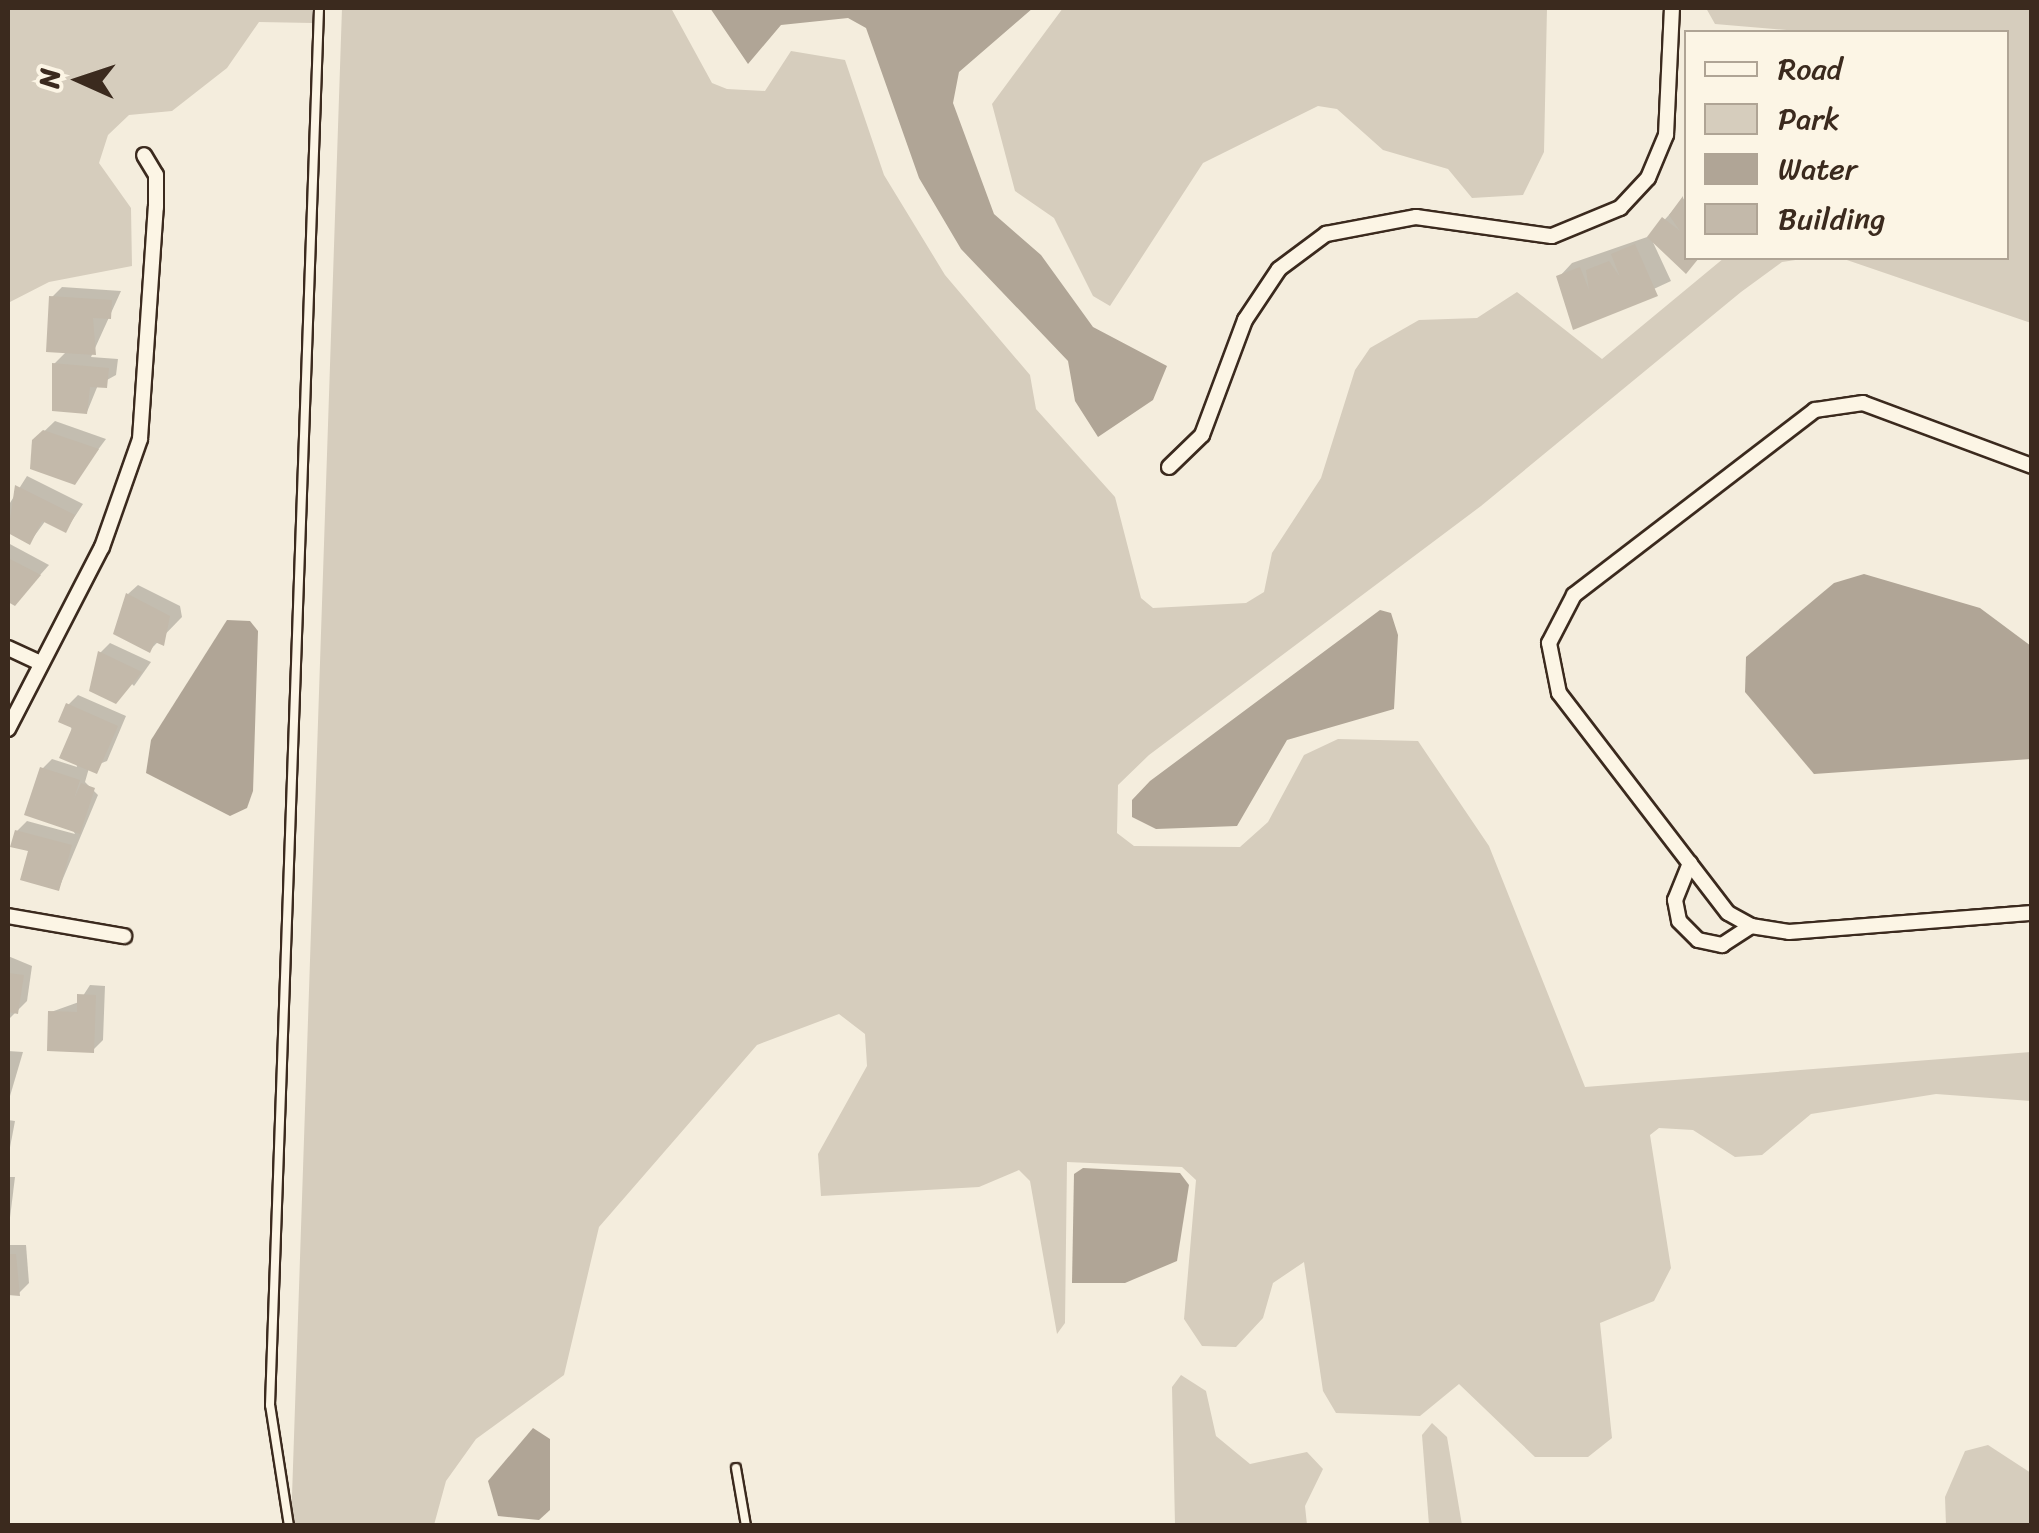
<!DOCTYPE html>
<style>
body{margin:0}
#map{position:relative;width:2039px;height:1533px;overflow:hidden;background:#f4eddd;font-family:Sriracha,sans-serif}
div>[style]{position:absolute}
.green>*{inset:0;background:#d6cdbd}
.water>*{inset:0;background:#b0a596}
.shadow>*{inset:0;background:#0003}
.building>*{inset:0;background:#c3b9aa}
.roads{filter:drop-shadow(2px 0 #3b2a1e) drop-shadow(-2px 0 #3b2a1e) drop-shadow(0 2px #3b2a1e) drop-shadow(0 -2px #3b2a1e)}
.lane>*{height:8px;margin:-4px;padding:0 4px;transform-origin:4px;border-radius:4px;background:#fcf5e5}
.street>*{height:14px;margin:-7px;padding:0 7px;transform-origin:7px;border-radius:7px;background:#fcf5e5}
span{translate:-50% -50%;white-space:nowrap;text-align:center;line-height:1.15;-webkit-text-stroke:8px #fcf5e5;paint-order:stroke}
.frame{position:absolute;inset:0;border:10px solid #3b2a1e;pointer-events:none}
.legend{position:absolute;left:1684px;top:30px;width:325px;height:230px;box-sizing:border-box;background:#fcf5e5;border:2px solid #afa495;margin:0;padding:12px 18px;list-style:none;font-size:30px;color:#3b2a1e}
.legend li{display:flex;align-items:center;gap:20px;height:50px}
.legend b{width:50px;border:2px solid #afa495}
.north{position:absolute;left:30px;top:30px;width:100px;height:100px;-webkit-text-stroke:8px #fcf5e5;paint-order:stroke;rotate:273deg;font-size:28px;font-weight:700;line-height:40px;text-align:center;color:#3b2a1e}
.north::after{content:'';display:block;margin:auto;width:35px;height:45px;background:#3b2a1e;clip-path:polygon(50% 0,100% 100%,50% 72%,0 100%)}
</style>
<div id="map">
<div class="green">
<i style="clip-path:polygon(8px 8px,312px 8px,313px 23px,259px 22px,227px 68px,172px 111px,129px 115px,108px 135px,99px 163px,131px 208px,132px 266px,49px 282px,8px 303px)"></i>
<i style="clip-path:polygon(342px 8px,671px 8px,712px 83px,727px 89px,765px 91px,791px 51px,845px 60px,884px 175px,945px 275px,1030px 375px,1036px 409px,1115px 497px,1141px 598px,1153px 608px,1246px 603px,1264px 592px,1272px 553px,1321px 478px,1355px 370px,1370px 348px,1419px 320px,1477px 318px,1517px 292px,1602px 359px,1724px 258px,1809px 258px,1782px 262px,1741px 292px,1481px 506px,1149px 755px,1118px 785px,1117px 833px,1134px 846px,1240px 847px,1268px 822px,1304px 755px,1338px 739px,1418px 741px,1489px 846px,1585px 1087px,2031px 1052px,2031px 1101px,1936px 1094px,1811px 1114px,1762px 1155px,1735px 1157px,1693px 1130px,1659px 1128px,1650px 1135px,1671px 1268px,1654px 1301px,1600px 1323px,1612px 1438px,1588px 1457px,1535px 1457px,1459px 1384px,1420px 1416px,1336px 1413px,1323px 1391px,1304px 1262px,1273px 1283px,1263px 1318px,1236px 1347px,1202px 1346px,1184px 1319px,1196px 1180px,1182px 1167px,1067px 1162px,1065px 1323px,1057px 1334px,1030px 1181px,1019px 1170px,979px 1187px,821px 1196px,818px 1154px,867px 1066px,865px 1034px,839px 1014px,757px 1045px,599px 1227px,564px 1375px,476px 1439px,446px 1481px,434px 1525px,291px 1526px)"></i>
<i style="clip-path:polygon(1063px 8px,1547px 8px,1544px 152px,1523px 195px,1472px 198px,1448px 169px,1383px 150px,1337px 109px,1318px 106px,1203px 163px,1110px 306px,1093px 296px,1054px 218px,1015px 191px,992px 104px)"></i>
<i style="clip-path:polygon(1706px 8px,2031px 8px,2031px 323px,1841px 258px,2006px 258px,2006px 32px,1810px 32px,1715px 24px)"></i>
<i style="clip-path:polygon(1181px 1375px,1206px 1391px,1216px 1436px,1250px 1464px,1307px 1452px,1323px 1469px,1305px 1506px,1307px 1525px,1175px 1525px,1172px 1387px)"></i>
<i style="clip-path:polygon(1432px 1423px,1447px 1437px,1462px 1525px,1429px 1525px,1422px 1435px)"></i>
<i style="clip-path:polygon(1988px 1445px,2031px 1473px,2031px 1525px,1946px 1525px,1945px 1497px,1965px 1451px)"></i>
</div>
<div class="water">
<i style="clip-path:polygon(710px 8px,1033px 8px,959px 72px,953px 103px,994px 214px,1041px 255px,1093px 327px,1167px 366px,1153px 400px,1098px 437px,1075px 401px,1068px 361px,961px 249px,919px 178px,866px 28px,848px 18px,781px 25px,748px 64px)"></i>
<i style="clip-path:polygon(1864px 574px,1980px 608px,2031px 646px,2031px 759px,1814px 774px,1745px 692px,1746px 657px,1834px 583px)"></i>
<i style="clip-path:polygon(1380px 610px,1391px 613px,1398px 635px,1394px 709px,1287px 740px,1237px 826px,1156px 829px,1132px 817px,1132px 800px,1150px 781px)"></i>
<i style="clip-path:polygon(227px 620px,250px 621px,258px 631px,253px 791px,247px 808px,230px 816px,146px 773px,151px 740px)"></i>
<i style="clip-path:polygon(1083px 1168px,1180px 1173px,1189px 1185px,1177px 1261px,1125px 1283px,1072px 1283px,1074px 1174px)"></i>
<i style="clip-path:polygon(533px 1428px,550px 1439px,550px 1510px,539px 1520px,498px 1516px,488px 1481px)"></i>
</div>
<div class="shadow">
<i style="clip-path:polygon(1686px 196px,1686px 258px,1699px 258px,1686px 270px,1651px 238px,1671px 281px,1574px 326px,1559px 277px,1572px 263px,1650px 236px)"></i>
<i style="clip-path:polygon(62px 287px,121px 291px,91px 357px,118px 359px,116px 375px,98px 385px,87px 412px,54px 364px,67px 351px,52px 297px)"></i>
<i style="clip-path:polygon(55px 421px,106px 439px,74px 482px,34px 441px)"></i>
<i style="clip-path:polygon(27px 476px,83px 504px,66px 530px,46px 520px,30px 542px,8px 530px,8px 506px)"></i>
<i style="clip-path:polygon(8px 543px,49px 565px,15px 603px,8px 600px)"></i>
<i style="clip-path:polygon(138px 585px,180px 606px,182px 617px,150px 650px,128px 594px)"></i>
<i style="clip-path:polygon(110px 643px,151px 662px,134px 686px,100px 653px)"></i>
<i style="clip-path:polygon(78px 695px,126px 716px,107px 761px,89px 768px,85px 782px,98px 795px,59px 888px,17px 831px,27px 821px,75px 834px,42px 769px,52px 759px,77px 767px,68px 705px)"></i>
<i style="clip-path:polygon(8px 956px,32px 966px,27px 1001px,8px 1020px)"></i>
<i style="clip-path:polygon(90px 985px,105px 986px,103px 1040px,93px 1050px,51px 1012px,79px 1002px)"></i>
<i style="clip-path:polygon(8px 1051px,23px 1052px,10px 1096px,8px 1096px)"></i>
<i style="clip-path:polygon(8px 1120px,15px 1121px,8px 1158px)"></i>
<i style="clip-path:polygon(8px 1177px,15px 1177px,8px 1234px)"></i>
<i style="clip-path:polygon(8px 1245px,26px 1245px,29px 1283px,19px 1293px,8px 1293px)"></i>
</div>
<div class="building">
<i style="clip-path:polygon(1683px 196px,1686px 258px,1699px 258px,1686px 274px,1647px 237px,1662px 217px,1680px 231px,1669px 215px)"></i>
<i style="clip-path:polygon(1635px 244px,1658px 296px,1573px 330px,1556px 276px,1580px 267px,1589px 290px,1586px 270px,1609px 261px,1620px 277px,1611px 254px)"></i>
<i style="clip-path:polygon(49px 296px,112px 300px,111px 319px,93px 318px,96px 355px,46px 352px)"></i>
<i style="clip-path:polygon(52px 363px,109px 368px,107px 388px,90px 387px,87px 414px,52px 411px)"></i>
<i style="clip-path:polygon(43px 430px,99px 449px,75px 485px,30px 469px,32px 440px)"></i>
<i style="clip-path:polygon(15px 485px,75px 515px,66px 533px,42px 521px,30px 545px,8px 533px)"></i>
<i style="clip-path:polygon(8px 558px,41px 575px,15px 606px,8px 602px)"></i>
<i style="clip-path:polygon(126px 593px,170px 616px,164px 646px,155px 642px,150px 653px,113px 634px)"></i>
<i style="clip-path:polygon(98px 651px,142px 672px,116px 704px,89px 691px)"></i>
<i style="clip-path:polygon(66px 703px,118px 726px,97px 774px,59px 758px,72px 728px,58px 722px)"></i>
<i style="clip-path:polygon(40px 767px,80px 780px,74px 799px,81px 783px,95px 788px,80px 834px,24px 815px)"></i>
<i style="clip-path:polygon(15px 830px,72px 845px,59px 891px,20px 880px,28px 851px,10px 847px)"></i>
<i style="clip-path:polygon(8px 973px,24px 975px,18px 1014px,8px 1012px)"></i>
<i style="clip-path:polygon(77px 994px,96px 995px,94px 1053px,47px 1051px,48px 1011px,77px 1012px)"></i>
<i style="clip-path:polygon(8px 1254px,16px 1254px,20px 1296px,8px 1295px)"></i>
</div>
<div class="roads">
<div class="lane">
<i style="left:736px;top:1468px;width:59px;rotate:80.2deg"></i>
<i style="left:289px;top:1526px;width:122px;rotate:-98.9deg"></i>
<i style="left:270px;top:1405px;width:1398px;rotate:-87.99deg"></i>
</div>
<div class="street">
<i style="left:2032px;top:466px;width:180px;rotate:-159.6deg"></i>
<i style="left:1863px;top:403px;width:49px;rotate:171.7deg"></i>
<i style="left:1815px;top:410px;width:304px;rotate:142.5deg"></i>
<i style="left:1574px;top:595px;width:54px;rotate:117.5deg"></i>
<i style="left:1549px;top:643px;width:51px;rotate:78.7deg"></i>
<i style="left:1559px;top:693px;width:277px;rotate:52.5deg"></i>
<i style="left:1728px;top:913px;width:26px;rotate:29deg"></i>
<i style="left:1751px;top:926px;width:38px;rotate:9deg"></i>
<i style="left:1789px;top:932px;width:244px;rotate:-4.5deg"></i>
<i style="left:1169px;top:467px;width:46px;rotate:-44.1deg"></i>
<i style="left:1202px;top:435px;width:123px;rotate:-69.5deg"></i>
<i style="left:1245px;top:320px;width:61px;rotate:-56.3deg"></i>
<i style="left:1279px;top:269px;width:59px;rotate:-36.7deg"></i>
<i style="left:1326px;top:234px;width:92px;rotate:-10.7deg"></i>
<i style="left:1416px;top:217px;width:137px;rotate:8deg"></i>
<i style="left:1552px;top:236px;width:74px;rotate:-22.4deg"></i>
<i style="left:1620px;top:208px;width:41px;rotate:-47deg"></i>
<i style="left:1648px;top:178px;width:47px;rotate:-67.3deg"></i>
<i style="left:1666px;top:135px;width:127px;rotate:-87.3deg"></i>
<i style="left:8px;top:648px;width:33px;rotate:25deg"></i>
<i style="left:8px;top:729px;width:205px;rotate:-62.7deg"></i>
<i style="left:102px;top:547px;width:114px;rotate:-70.6deg"></i>
<i style="left:140px;top:439px;width:233px;rotate:-86.1deg"></i>
<i style="left:156px;top:207px;width:32px;rotate:-90deg"></i>
<i style="left:156px;top:175px;width:23px;rotate:-121deg"></i>
<i style="left:1690px;top:863px;width:40px;rotate:112deg"></i>
<i style="left:1675px;top:900px;width:21px;rotate:79deg"></i>
<i style="left:1679px;top:921px;width:27px;rotate:45deg"></i>
<i style="left:1698px;top:940px;width:25px;rotate:12deg"></i>
<i style="left:1722px;top:945px;width:35px;rotate:-33deg"></i>
<i style="left:8px;top:916px;width:118px;rotate:9.8deg"></i>
</div>
</div>
<div class="frame"></div>
<ul class="legend">
<li><b style="height:12px;background:#fcf5e5"></b>Road</li>
<li><b style="height:28px;background:#d6cdbd"></b>Park</li>
<li><b style="height:28px;background:#b0a596"></b>Water</li>
<li><b style="height:28px;background:#c3b9aa"></b>Building</li>
</ul>
<div class="north">N</div>
</div>
